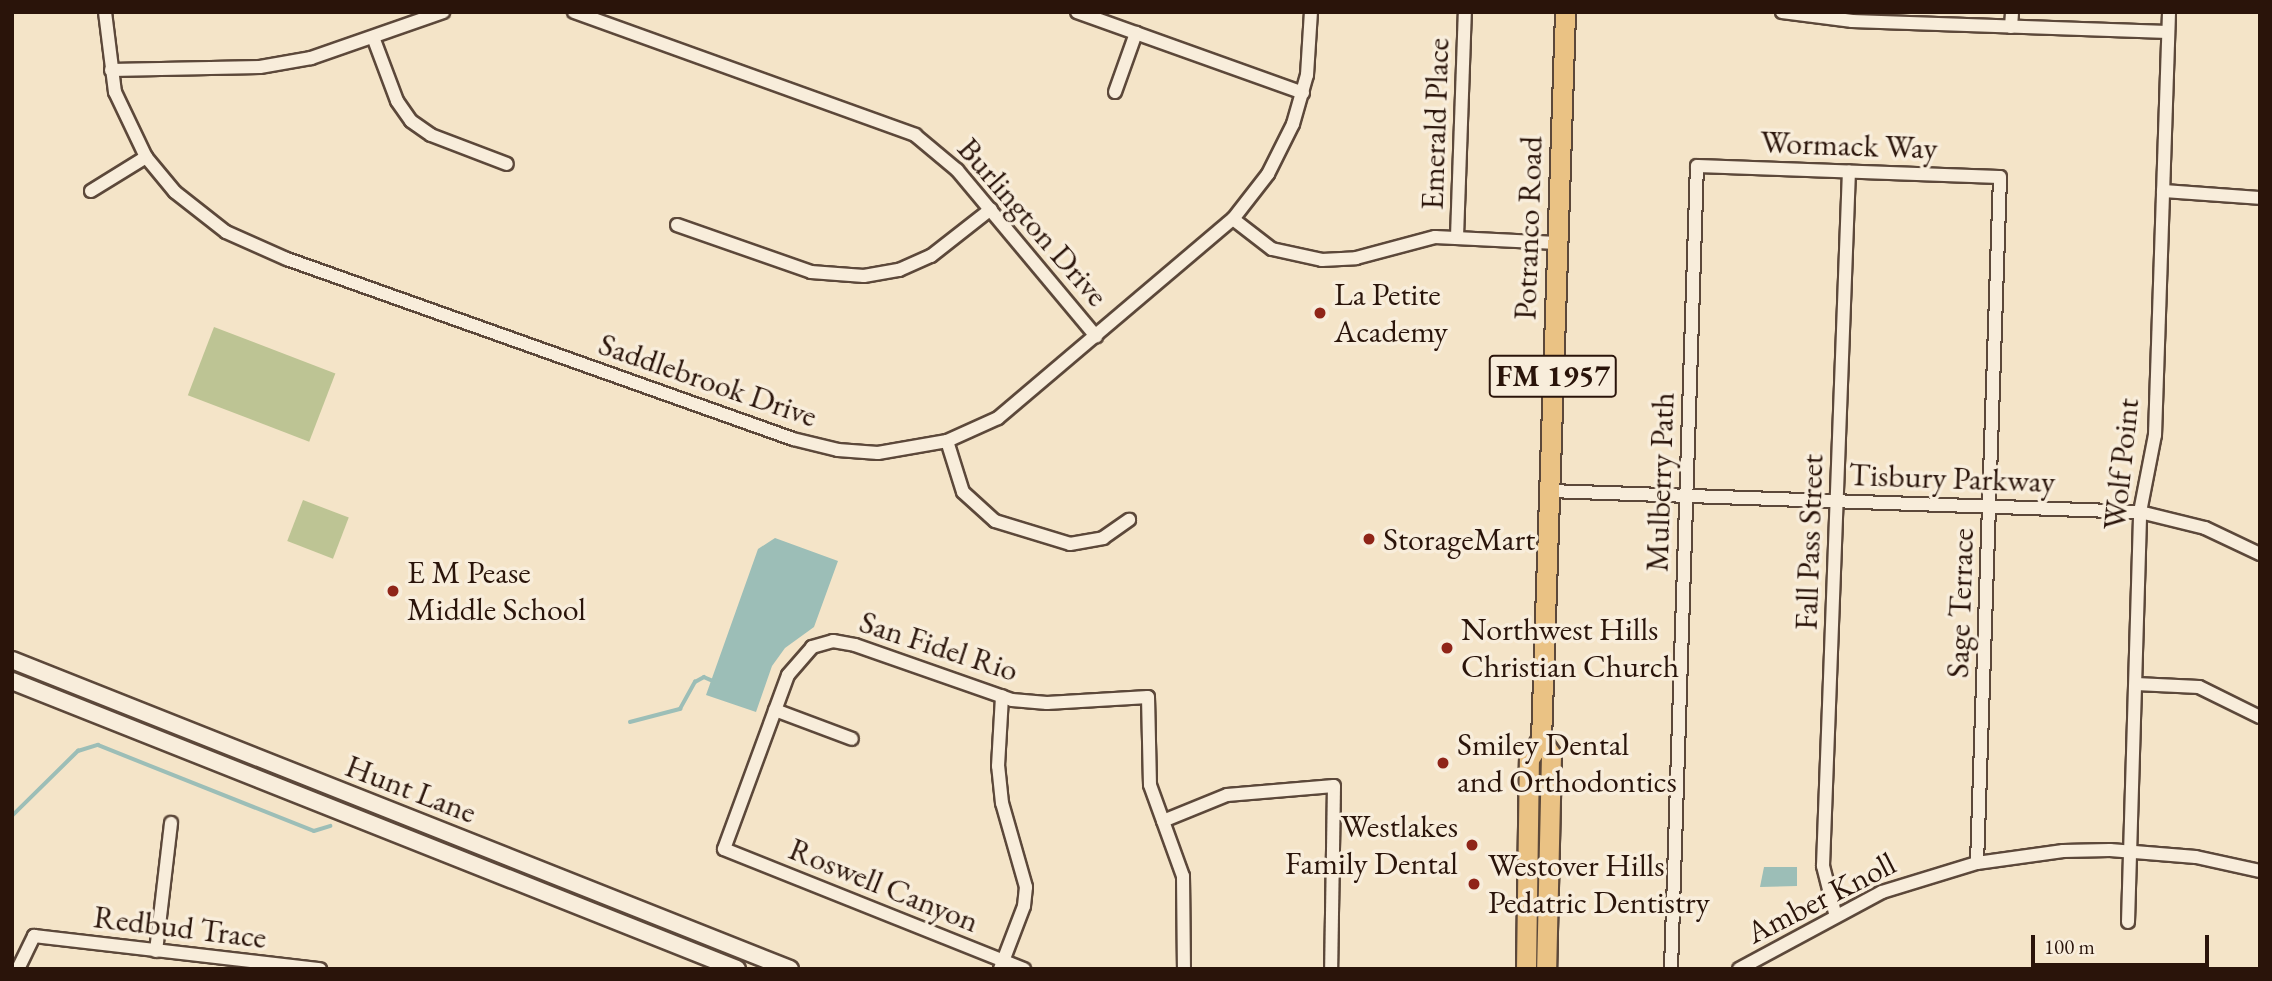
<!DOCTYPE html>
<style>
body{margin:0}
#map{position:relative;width:2272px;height:981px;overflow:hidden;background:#f4e4c8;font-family:"EB Garamond",serif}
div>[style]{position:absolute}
.green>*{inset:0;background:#bdc494;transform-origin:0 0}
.water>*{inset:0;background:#9cbeb7}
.stream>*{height:3.5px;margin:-1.75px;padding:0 1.75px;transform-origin:1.75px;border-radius:1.75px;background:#9cbeb7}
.roads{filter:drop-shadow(2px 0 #5c483a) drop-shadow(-2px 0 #5c483a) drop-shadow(0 2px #5c483a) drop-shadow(0 -2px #5c483a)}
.minor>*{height:12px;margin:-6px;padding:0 6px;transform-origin:6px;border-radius:6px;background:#f8eddb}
.secondary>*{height:16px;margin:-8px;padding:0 8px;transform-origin:8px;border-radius:8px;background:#f8eddb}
.primary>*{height:19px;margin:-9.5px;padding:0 9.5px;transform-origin:9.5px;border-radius:9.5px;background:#eac284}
.dots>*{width:19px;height:19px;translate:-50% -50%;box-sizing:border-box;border:4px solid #f8eddb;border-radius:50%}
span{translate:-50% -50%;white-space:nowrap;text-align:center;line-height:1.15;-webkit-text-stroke:7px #f8eddb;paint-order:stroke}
.shield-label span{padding:2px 5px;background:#f8eddb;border:2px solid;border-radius:5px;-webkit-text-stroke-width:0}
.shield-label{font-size:30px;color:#2a140a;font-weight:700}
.street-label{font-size:32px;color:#2a140a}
.poi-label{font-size:32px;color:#2a140a}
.left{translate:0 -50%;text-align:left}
.right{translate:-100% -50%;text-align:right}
.frame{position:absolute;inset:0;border:14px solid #2a140a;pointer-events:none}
.scale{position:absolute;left:2031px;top:935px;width:178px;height:32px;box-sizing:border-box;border:4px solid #2a140a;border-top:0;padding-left:9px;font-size:21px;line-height:24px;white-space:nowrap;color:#2a140a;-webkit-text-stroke:5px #f8eddb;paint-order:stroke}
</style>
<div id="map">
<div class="green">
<i style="left:214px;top:327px;width:130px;height:73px;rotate:21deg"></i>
<i style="left:303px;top:500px;width:49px;height:44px;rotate:21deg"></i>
</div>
<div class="water">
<i style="clip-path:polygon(775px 538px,838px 561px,814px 627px,785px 648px,772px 666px,756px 712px,706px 695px,758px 549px)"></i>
<i style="clip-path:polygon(1764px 867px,1797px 867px,1797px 886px,1760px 887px)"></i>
</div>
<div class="stream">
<i style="left:630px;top:722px;width:52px;rotate:-14.6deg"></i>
<i style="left:680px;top:709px;width:31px;rotate:-61deg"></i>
<i style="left:695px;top:682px;width:10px;rotate:-29deg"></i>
<i style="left:704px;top:677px;width:8px;rotate:23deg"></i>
<i style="left:12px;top:816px;width:93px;rotate:-44.6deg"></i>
<i style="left:78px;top:751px;width:21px;rotate:-17deg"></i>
<i style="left:98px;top:745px;width:232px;rotate:21.7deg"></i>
<i style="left:314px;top:831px;width:17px;rotate:-17deg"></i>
</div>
<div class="roads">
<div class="minor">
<i style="left:105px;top:12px;width:81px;rotate:82.9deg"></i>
<i style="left:115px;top:92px;width:72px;rotate:64.5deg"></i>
<i style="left:146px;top:157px;width:45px;rotate:50.4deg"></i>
<i style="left:175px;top:192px;width:65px;rotate:38.1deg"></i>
<i style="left:226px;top:232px;width:67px;rotate:23.9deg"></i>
<i style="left:287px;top:259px;width:537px;rotate:19.58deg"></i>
<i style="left:793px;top:439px;width:46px;rotate:13.7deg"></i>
<i style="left:838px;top:450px;width:40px;rotate:4.3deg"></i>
<i style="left:878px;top:453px;width:70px;rotate:-9.9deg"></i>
<i style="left:947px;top:441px;width:56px;rotate:-24.3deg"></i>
<i style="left:998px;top:418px;width:308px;rotate:-40.3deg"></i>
<i style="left:1233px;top:219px;width:57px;rotate:-52.1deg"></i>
<i style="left:1268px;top:174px;width:56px;rotate:-63.4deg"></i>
<i style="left:1293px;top:124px;width:51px;rotate:-74.1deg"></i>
<i style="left:1307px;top:75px;width:63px;rotate:-86.4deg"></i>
<i style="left:574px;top:12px;width:363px;rotate:19.8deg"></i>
<i style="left:915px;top:135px;width:55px;rotate:39.8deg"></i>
<i style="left:957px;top:170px;width:217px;rotate:50.1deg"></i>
<i style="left:1077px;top:12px;width:240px;rotate:19.7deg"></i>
<i style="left:1782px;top:12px;width:71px;rotate:7.3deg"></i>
<i style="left:1852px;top:21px;width:316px;rotate:2deg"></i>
<i style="left:2011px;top:27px;width:15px;rotate:-86deg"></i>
<i style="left:373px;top:37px;width:68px;rotate:69.4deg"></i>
<i style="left:397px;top:101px;width:24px;rotate:55deg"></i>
<i style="left:411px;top:121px;width:24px;rotate:35deg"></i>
<i style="left:431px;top:135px;width:81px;rotate:20.9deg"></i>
<i style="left:111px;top:70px;width:149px;rotate:-1.2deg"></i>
<i style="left:260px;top:67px;width:52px;rotate:-10deg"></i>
<i style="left:311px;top:58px;width:140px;rotate:-19.2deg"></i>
<i style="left:1115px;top:92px;width:63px;rotate:-70.4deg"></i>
<i style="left:91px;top:191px;width:65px;rotate:-31.7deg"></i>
<i style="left:2163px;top:191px;width:97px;rotate:4.1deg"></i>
<i style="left:1233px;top:219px;width:49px;rotate:37.6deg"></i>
<i style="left:1272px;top:249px;width:51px;rotate:12.4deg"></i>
<i style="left:1322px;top:260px;width:34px;rotate:-3deg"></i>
<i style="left:1356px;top:258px;width:82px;rotate:-14.9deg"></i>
<i style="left:1435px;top:237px;width:122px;rotate:2.8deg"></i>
<i style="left:677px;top:225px;width:142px;rotate:19.3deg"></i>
<i style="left:811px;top:272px;width:53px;rotate:4.3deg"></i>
<i style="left:864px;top:276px;width:36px;rotate:-10deg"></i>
<i style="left:899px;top:270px;width:35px;rotate:-24deg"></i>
<i style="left:931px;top:256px;width:76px;rotate:-38.1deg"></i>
<i style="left:1457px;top:237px;width:225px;rotate:-88deg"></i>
<i style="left:947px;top:441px;width:53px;rotate:72.6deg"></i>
<i style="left:963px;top:492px;width:43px;rotate:42.2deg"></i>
<i style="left:995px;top:521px;width:78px;rotate:17deg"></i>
<i style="left:1070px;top:544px;width:34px;rotate:-10deg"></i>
<i style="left:1103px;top:538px;width:32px;rotate:-35deg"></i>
<i style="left:1550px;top:491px;width:590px;rotate:2.04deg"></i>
<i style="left:2140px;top:512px;width:67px;rotate:13.8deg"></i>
<i style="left:2205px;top:528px;width:61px;rotate:25.3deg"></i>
<i style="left:2136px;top:684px;width:63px;rotate:2.7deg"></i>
<i style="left:2199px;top:687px;width:68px;rotate:26.2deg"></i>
<i style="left:775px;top:710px;width:82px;rotate:20.6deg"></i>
<i style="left:1163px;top:821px;width:69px;rotate:-22.1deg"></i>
<i style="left:1227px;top:795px;width:107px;rotate:-4.8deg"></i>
<i style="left:1334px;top:786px;width:183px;rotate:90.9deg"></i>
<i style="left:1835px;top:913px;width:49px;rotate:-104.3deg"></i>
<i style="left:1823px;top:866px;width:695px;rotate:-87.86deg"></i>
<i style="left:2128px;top:922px;width:410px;rotate:-88.3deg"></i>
<i style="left:2140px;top:512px;width:78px;rotate:-79deg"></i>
<i style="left:2155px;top:435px;width:423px;rotate:-88.1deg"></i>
<i style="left:156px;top:951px;width:129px;rotate:-83.3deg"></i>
<i style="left:18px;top:969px;width:37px;rotate:-64deg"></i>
<i style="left:34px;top:936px;width:288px;rotate:6.6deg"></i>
<i style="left:1000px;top:969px;width:67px;rotate:-69.1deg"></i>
<i style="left:1024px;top:906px;width:19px;rotate:-84deg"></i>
<i style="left:1026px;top:887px;width:87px;rotate:-105.9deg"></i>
<i style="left:1002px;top:803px;width:37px;rotate:-96deg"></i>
<i style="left:998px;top:766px;width:70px;rotate:-86.7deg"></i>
<i style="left:1024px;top:969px;width:323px;rotate:-158.2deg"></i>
<i style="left:724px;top:849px;width:185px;rotate:-69.8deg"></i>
<i style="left:788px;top:675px;width:37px;rotate:-49deg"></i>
<i style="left:812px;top:647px;width:22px;rotate:-16deg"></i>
<i style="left:833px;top:641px;width:22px;rotate:10deg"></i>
<i style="left:855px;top:645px;width:166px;rotate:19.3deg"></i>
<i style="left:1012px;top:700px;width:35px;rotate:5deg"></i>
<i style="left:1047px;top:703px;width:101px;rotate:-3.4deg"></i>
<i style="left:1148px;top:697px;width:88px;rotate:88.7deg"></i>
<i style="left:1150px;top:785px;width:97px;rotate:70.1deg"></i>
<i style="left:1183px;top:876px;width:93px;rotate:89.4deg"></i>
<i style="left:1671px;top:969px;width:803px;rotate:-88.15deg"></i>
<i style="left:1697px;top:166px;width:303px;rotate:2.1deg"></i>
<i style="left:2000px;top:177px;width:686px;rotate:91.92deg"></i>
<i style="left:1739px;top:969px;width:162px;rotate:-28.3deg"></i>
<i style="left:1882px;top:892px;width:99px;rotate:-17deg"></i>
<i style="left:1977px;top:863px;width:87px;rotate:-7.9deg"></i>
<i style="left:2063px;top:851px;width:47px;rotate:-1.2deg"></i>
<i style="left:2110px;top:850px;width:86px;rotate:4.7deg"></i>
<i style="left:2196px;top:857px;width:66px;rotate:12.3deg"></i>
</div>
<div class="secondary">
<i style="left:12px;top:660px;width:837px;rotate:21.66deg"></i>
<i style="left:12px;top:681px;width:780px;rotate:21.67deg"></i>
</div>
<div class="primary">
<i style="left:1541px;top:740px;width:18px;rotate:56deg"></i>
<i style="left:1551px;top:755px;width:214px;rotate:91.3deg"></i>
<i style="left:1526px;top:969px;width:210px;rotate:-89.2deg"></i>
<i style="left:1529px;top:759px;width:22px;rotate:-58deg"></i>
<i style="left:1541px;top:740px;width:728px;rotate:-88.11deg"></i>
</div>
</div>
<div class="dots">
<i style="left:1320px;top:313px;background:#8f2418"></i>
<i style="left:1369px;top:539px;background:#8f2418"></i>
<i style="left:393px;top:591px;background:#8f2418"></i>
<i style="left:1447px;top:648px;background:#8f2418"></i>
<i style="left:1443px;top:763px;background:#8f2418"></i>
<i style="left:1472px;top:845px;background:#8f2418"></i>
<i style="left:1474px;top:884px;background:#8f2418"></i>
</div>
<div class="shield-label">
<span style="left:1553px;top:376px">FM 1957</span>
</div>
<div class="street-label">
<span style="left:1435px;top:124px;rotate:-88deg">Emerald Place</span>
<span style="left:1849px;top:145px;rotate:2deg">Wormack Way</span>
<span style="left:1033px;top:222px;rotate:49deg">Burlington Drive</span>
<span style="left:1528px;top:228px;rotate:-88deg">Potranco Road</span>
<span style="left:708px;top:380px;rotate:19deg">Saddlebrook Drive</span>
<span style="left:2121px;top:464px;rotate:-84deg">Wolf Point</span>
<span style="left:1952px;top:478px;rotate:2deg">Tisbury Parkway</span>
<span style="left:1660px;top:482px;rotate:-88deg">Mulberry Path</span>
<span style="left:1809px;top:542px;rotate:-88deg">Fall Pass Street</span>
<span style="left:1960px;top:603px;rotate:-88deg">Sage Terrace</span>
<span style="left:939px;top:646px;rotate:18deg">San Fidel Rio</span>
<span style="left:411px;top:789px;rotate:21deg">Hunt Lane</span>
<span style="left:884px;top:885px;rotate:22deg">Roswell Canyon</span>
<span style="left:1821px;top:898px;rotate:-27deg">Amber Knoll</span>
<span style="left:180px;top:927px;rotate:7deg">Redbud Trace</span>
</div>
<div class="poi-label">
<span class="left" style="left:1334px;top:313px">La Petite<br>Academy</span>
<span class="left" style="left:1383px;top:539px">StorageMart</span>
<span class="left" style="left:407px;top:591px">E M Pease<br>Middle School</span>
<span class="left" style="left:1461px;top:648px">Northwest Hills<br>Christian Church</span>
<span class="left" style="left:1457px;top:763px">Smiley Dental<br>and Orthodontics</span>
<span class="right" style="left:1458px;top:845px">Westlakes<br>Family Dental</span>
<span class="left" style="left:1488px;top:884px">Westover Hills<br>Pedatric Dentistry</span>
</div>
<div class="frame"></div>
<div class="scale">100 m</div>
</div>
